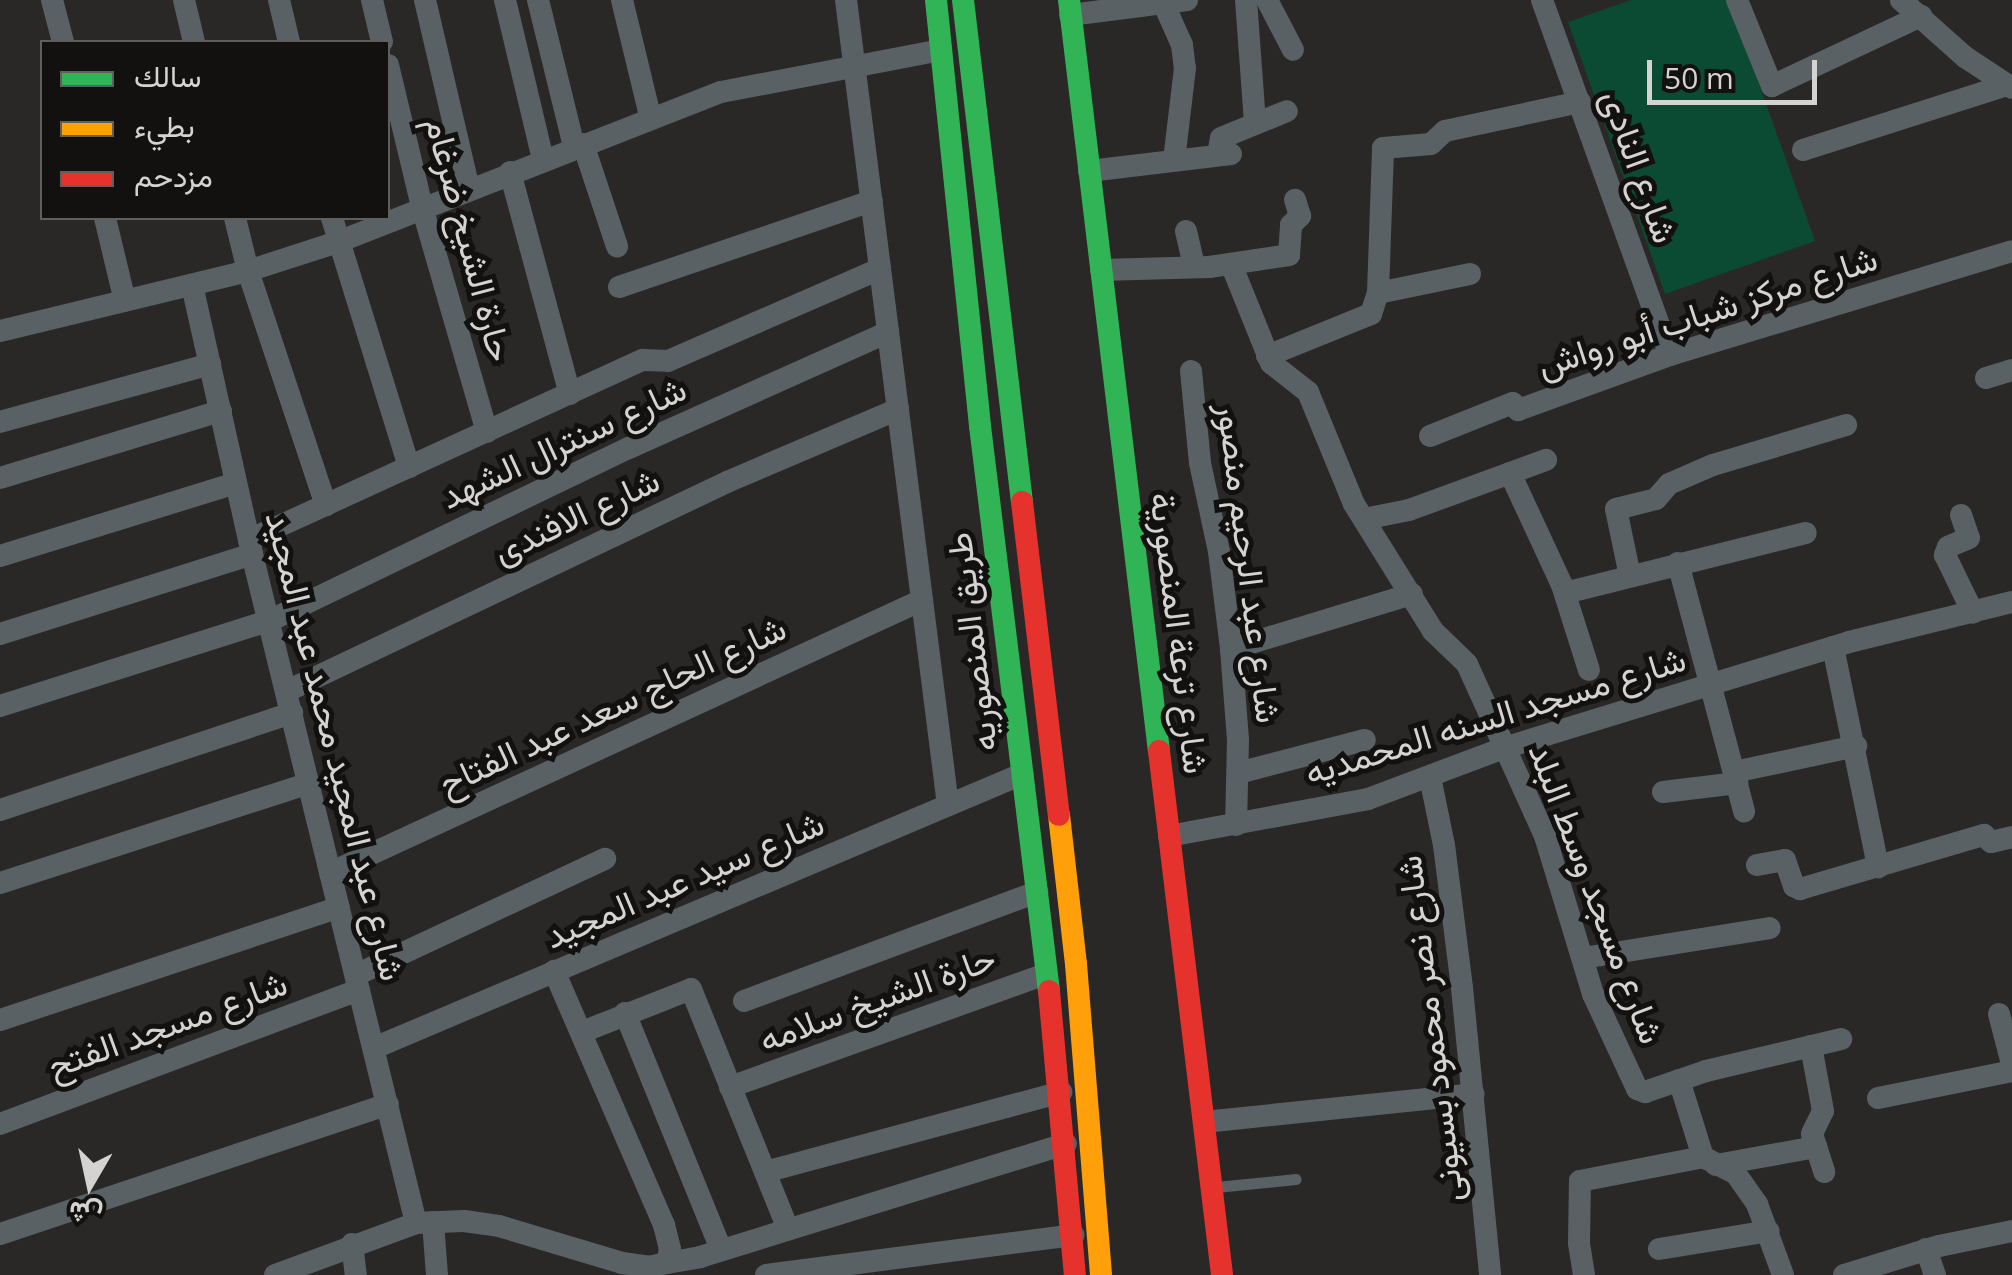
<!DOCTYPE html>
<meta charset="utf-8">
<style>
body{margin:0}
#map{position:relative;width:2012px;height:1275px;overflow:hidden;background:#292827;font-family:"Open Sans",Vazirmatn,sans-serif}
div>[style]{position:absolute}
.green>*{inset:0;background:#0b4b34}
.lane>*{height:11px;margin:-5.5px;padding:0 5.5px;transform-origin:5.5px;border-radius:5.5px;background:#596165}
.street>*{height:22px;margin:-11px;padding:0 11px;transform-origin:11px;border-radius:11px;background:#596165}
.fast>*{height:22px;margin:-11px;padding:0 11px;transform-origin:11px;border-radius:11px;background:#30b455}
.slow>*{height:22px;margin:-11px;padding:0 11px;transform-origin:11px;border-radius:11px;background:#ff9f0a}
.jam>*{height:22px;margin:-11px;padding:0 11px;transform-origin:11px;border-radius:11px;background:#e5322d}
span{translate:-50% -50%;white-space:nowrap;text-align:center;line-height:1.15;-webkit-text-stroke:10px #121110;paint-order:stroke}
.street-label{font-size:35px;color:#d4d3d1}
.legend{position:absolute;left:40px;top:40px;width:350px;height:180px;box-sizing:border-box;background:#121110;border:2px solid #605f5d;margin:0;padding:12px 18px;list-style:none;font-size:30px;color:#d4d3d1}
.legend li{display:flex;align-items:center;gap:20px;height:50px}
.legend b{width:50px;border:2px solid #605f5d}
.north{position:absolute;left:40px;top:1135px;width:100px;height:100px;-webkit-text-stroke:8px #121110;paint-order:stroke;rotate:189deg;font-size:28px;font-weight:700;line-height:40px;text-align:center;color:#d4d3d1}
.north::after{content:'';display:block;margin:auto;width:35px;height:45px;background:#d4d3d1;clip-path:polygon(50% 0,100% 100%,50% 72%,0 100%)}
.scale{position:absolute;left:1647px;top:60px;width:170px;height:45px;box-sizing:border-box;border:5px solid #d4d3d1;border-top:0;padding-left:12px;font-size:30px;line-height:35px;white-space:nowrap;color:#d4d3d1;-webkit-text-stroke:8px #121110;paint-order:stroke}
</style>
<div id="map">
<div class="green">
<i style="clip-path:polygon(1631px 0,1729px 0,1815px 241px,1665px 294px,1568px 22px)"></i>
</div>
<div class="lane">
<i style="left:1216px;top:1187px;width:80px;rotate:-5.7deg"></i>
</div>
<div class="street">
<i style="left:52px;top:0;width:43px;rotate:75.3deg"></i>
<i style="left:184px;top:0;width:43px;rotate:76.6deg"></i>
<i style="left:279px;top:0;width:43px;rotate:76.6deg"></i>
<i style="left:372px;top:0;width:43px;rotate:76.6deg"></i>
<i style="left:425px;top:0;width:194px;rotate:76.9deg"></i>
<i style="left:505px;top:0;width:163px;rotate:76.6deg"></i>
<i style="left:538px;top:0;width:151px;rotate:76.2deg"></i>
<i style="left:622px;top:0;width:119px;rotate:76.4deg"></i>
<i style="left:846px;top:0;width:811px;rotate:82.78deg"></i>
<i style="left:1162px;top:0;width:49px;rotate:66deg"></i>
<i style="left:1182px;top:45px;width:23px;rotate:83deg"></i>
<i style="left:1185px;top:68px;width:93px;rotate:96.8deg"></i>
<i style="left:1246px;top:0;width:123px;rotate:85.8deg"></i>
<i style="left:1267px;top:0;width:56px;rotate:62.5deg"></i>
<i style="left:1542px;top:0;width:377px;rotate:70.2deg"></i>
<i style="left:1737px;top:0;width:93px;rotate:67.9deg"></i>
<i style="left:1772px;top:86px;width:165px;rotate:-25.2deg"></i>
<i style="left:1901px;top:0;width:86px;rotate:41.7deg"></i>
<i style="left:1965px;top:57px;width:56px;rotate:33.4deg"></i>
<i style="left:1070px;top:15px;width:118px;rotate:-7.3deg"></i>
<i style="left:388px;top:65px;width:146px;rotate:76.5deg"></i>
<i style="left:422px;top:207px;width:234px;rotate:73.9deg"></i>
<i style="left:583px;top:144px;width:108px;rotate:71.6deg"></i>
<i style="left:1803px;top:150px;width:214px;rotate:-17.7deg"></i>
<i style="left:1218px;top:155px;width:17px;rotate:-80deg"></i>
<i style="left:1221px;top:138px;width:71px;rotate:-22.2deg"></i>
<i style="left:1089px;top:171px;width:143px;rotate:-6.8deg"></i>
<i style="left:510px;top:172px;width:230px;rotate:74.9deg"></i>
<i style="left:105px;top:218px;width:85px;rotate:76.5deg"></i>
<i style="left:235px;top:218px;width:55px;rotate:76.2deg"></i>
<i style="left:248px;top:271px;width:247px;rotate:71.6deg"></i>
<i style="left:332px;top:218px;width:261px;rotate:72.8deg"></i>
<i style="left:1186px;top:231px;width:37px;rotate:77deg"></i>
<i style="left:1231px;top:264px;width:107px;rotate:68deg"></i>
<i style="left:1271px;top:363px;width:47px;rotate:38.1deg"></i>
<i style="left:1308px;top:392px;width:121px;rotate:67.7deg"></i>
<i style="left:1354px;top:504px;width:150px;rotate:58.1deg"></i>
<i style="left:1433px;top:631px;width:47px;rotate:44.1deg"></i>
<i style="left:1467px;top:664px;width:189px;rotate:65.6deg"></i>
<i style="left:1545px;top:836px;width:165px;rotate:73.1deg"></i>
<i style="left:1593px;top:994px;width:105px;rotate:65.1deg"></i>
<i style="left:1637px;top:1089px;width:9px;rotate:21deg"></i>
<i style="left:1645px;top:1092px;width:65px;rotate:-19deg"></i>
<i style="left:1706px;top:1071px;width:139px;rotate:-13.3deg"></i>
<i style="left:1101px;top:270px;width:108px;rotate:-1.6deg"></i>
<i style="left:1209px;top:267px;width:81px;rotate:-8.5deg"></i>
<i style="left:1289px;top:255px;width:30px;rotate:-86deg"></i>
<i style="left:1291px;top:225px;width:13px;rotate:-45deg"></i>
<i style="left:1300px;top:216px;width:17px;rotate:-107deg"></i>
<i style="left:192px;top:285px;width:276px;rotate:77.4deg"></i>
<i style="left:252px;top:554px;width:689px;rotate:76.23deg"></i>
<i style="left:619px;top:287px;width:267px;rotate:-18.8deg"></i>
<i style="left:1378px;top:293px;width:145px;rotate:-88deg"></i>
<i style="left:1383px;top:148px;width:48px;rotate:-4.8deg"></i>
<i style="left:1431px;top:144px;width:19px;rotate:-43deg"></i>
<i style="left:1445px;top:131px;width:138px;rotate:-12.1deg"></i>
<i style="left:0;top:331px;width:255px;rotate:-13.6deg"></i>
<i style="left:248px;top:271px;width:95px;rotate:-17.9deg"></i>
<i style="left:338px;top:242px;width:411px;rotate:-21.4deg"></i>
<i style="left:721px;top:92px;width:224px;rotate:-10.8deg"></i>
<i style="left:1267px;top:356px;width:112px;rotate:-22deg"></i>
<i style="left:1371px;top:314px;width:22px;rotate:-72deg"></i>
<i style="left:1378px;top:293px;width:94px;rotate:-11.7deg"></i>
<i style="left:1191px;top:371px;width:92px;rotate:84.4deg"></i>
<i style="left:1200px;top:463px;width:91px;rotate:77.9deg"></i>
<i style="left:1219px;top:552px;width:98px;rotate:82.9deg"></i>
<i style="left:1231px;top:649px;width:90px;rotate:85.6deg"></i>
<i style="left:1238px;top:739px;width:86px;rotate:91.3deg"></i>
<i style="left:1986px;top:378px;width:27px;rotate:-17deg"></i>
<i style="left:0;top:422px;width:218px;rotate:-15.4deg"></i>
<i style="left:1430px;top:436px;width:89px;rotate:-21.7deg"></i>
<i style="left:1513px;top:403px;width:9px;rotate:54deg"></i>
<i style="left:1518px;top:410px;width:162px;rotate:-19.9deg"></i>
<i style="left:1670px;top:355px;width:357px;rotate:-16.9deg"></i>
<i style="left:1510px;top:473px;width:123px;rotate:65.1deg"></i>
<i style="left:1562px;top:585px;width:89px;rotate:72.4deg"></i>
<i style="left:0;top:478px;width:231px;rotate:-16.9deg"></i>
<i style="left:1961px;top:515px;width:24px;rotate:71deg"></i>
<i style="left:1969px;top:538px;width:23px;rotate:157deg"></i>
<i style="left:1948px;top:547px;width:9px;rotate:111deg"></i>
<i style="left:1945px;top:555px;width:64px;rotate:64.2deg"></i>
<i style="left:1364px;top:519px;width:46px;rotate:-11.3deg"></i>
<i style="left:1409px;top:510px;width:146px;rotate:-20.1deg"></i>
<i style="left:249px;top:540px;width:433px;rotate:-24.6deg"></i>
<i style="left:643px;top:360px;width:25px;rotate:2deg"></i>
<i style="left:668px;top:361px;width:231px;rotate:-23.5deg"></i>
<i style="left:0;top:556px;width:247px;rotate:-17.2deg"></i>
<i style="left:1678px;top:563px;width:257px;rotate:75.1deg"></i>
<i style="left:1630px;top:576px;width:68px;rotate:-101.8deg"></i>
<i style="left:1616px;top:509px;width:41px;rotate:-14deg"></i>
<i style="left:1656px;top:499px;width:20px;rotate:-49deg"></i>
<i style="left:1669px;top:484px;width:48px;rotate:-23.4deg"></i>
<i style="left:1713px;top:465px;width:139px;rotate:-16.7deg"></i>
<i style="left:1565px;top:593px;width:248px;rotate:-14deg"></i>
<i style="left:0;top:634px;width:264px;rotate:-17.6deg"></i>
<i style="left:1833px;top:647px;width:225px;rotate:78.4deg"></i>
<i style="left:1231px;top:649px;width:189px;rotate:-16.9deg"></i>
<i style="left:287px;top:691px;width:487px;rotate:-25.4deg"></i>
<i style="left:727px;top:482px;width:186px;rotate:-23.1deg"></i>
<i style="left:0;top:706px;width:284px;rotate:-17.6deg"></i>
<i style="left:271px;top:620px;width:397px;rotate:-25.7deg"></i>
<i style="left:629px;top:448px;width:284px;rotate:-24.1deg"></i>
<i style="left:1734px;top:772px;width:125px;rotate:-12deg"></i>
<i style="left:1238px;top:773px;width:131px;rotate:-14.6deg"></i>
<i style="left:1430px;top:777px;width:69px;rotate:78.4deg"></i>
<i style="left:1444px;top:845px;width:144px;rotate:82.8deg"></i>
<i style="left:1462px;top:988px;width:288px;rotate:84.4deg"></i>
<i style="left:1663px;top:792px;width:75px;rotate:-6.9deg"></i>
<i style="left:0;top:810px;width:308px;rotate:-18.4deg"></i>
<i style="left:1169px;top:836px;width:202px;rotate:-10.5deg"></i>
<i style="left:1368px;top:799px;width:145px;rotate:-20.6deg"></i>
<i style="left:1504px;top:748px;width:218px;rotate:-17.1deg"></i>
<i style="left:1712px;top:684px;width:143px;rotate:-17deg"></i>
<i style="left:1849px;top:642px;width:168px;rotate:-13.8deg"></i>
<i style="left:1757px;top:865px;width:28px;rotate:-10deg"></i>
<i style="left:1785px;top:860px;width:28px;rotate:71deg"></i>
<i style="left:1794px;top:886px;width:7px;rotate:27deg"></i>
<i style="left:1800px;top:889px;width:192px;rotate:-16.4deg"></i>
<i style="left:1984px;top:835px;width:10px;rotate:45deg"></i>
<i style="left:1991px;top:842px;width:22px;rotate:-13deg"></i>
<i style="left:330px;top:873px;width:652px;rotate:-24.76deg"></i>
<i style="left:0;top:883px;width:325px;rotate:-17.9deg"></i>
<i style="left:1583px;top:958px;width:189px;rotate:-9.1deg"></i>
<i style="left:356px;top:975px;width:275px;rotate:-25deg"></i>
<i style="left:744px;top:1001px;width:313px;rotate:-20.4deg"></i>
<i style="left:625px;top:1013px;width:256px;rotate:67.9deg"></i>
<i style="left:1999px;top:1014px;width:52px;rotate:75.4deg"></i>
<i style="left:0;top:1020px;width:357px;rotate:-18.4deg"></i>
<i style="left:582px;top:1032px;width:117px;rotate:-21.5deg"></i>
<i style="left:691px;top:989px;width:259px;rotate:68deg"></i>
<i style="left:1811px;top:1046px;width:66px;rotate:79.5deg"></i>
<i style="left:1823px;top:1111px;width:25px;rotate:116deg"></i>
<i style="left:1812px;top:1134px;width:40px;rotate:72deg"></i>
<i style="left:374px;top:1048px;width:704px;rotate:-22.92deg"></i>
<i style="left:1679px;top:1080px;width:81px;rotate:72.7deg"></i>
<i style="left:1703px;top:1157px;width:37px;rotate:27deg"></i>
<i style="left:1736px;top:1174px;width:37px;rotate:55deg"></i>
<i style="left:1757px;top:1204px;width:76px;rotate:69.9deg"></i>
<i style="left:730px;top:1087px;width:336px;rotate:-19.7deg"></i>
<i style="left:1878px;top:1098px;width:137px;rotate:-11.4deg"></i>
<i style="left:1204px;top:1122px;width:271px;rotate:-5.9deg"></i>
<i style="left:0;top:1124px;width:383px;rotate:-20.5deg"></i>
<i style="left:1716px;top:1165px;width:102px;rotate:-10.2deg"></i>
<i style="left:765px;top:1172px;width:307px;rotate:-15.1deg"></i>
<i style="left:433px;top:1222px;width:53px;rotate:85.7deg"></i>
<i style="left:0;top:1234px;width:409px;rotate:-18.5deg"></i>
<i style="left:352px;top:1244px;width:31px;rotate:83deg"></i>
<i style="left:1659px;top:1249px;width:111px;rotate:-9.3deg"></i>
<i style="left:1926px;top:1249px;width:28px;rotate:71deg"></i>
<i style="left:667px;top:1263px;width:34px;rotate:-10deg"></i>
<i style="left:700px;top:1257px;width:383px;rotate:-17.2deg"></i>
<i style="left:275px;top:1275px;width:150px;rotate:-20.2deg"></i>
<i style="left:416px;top:1223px;width:48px;rotate:-2.4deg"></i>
<i style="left:464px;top:1221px;width:35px;rotate:8deg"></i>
<i style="left:499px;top:1226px;width:128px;rotate:16.7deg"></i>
<i style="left:622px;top:1263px;width:27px;rotate:8deg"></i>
<i style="left:649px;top:1267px;width:18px;rotate:-13deg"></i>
<i style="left:667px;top:1263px;width:14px;rotate:-78deg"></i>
<i style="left:670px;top:1249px;width:25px;rotate:-104deg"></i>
<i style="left:664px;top:1225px;width:277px;rotate:-113.4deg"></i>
<i style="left:766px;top:1275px;width:310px;rotate:-7.4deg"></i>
<i style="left:1584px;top:1275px;width:32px;rotate:-99deg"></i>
<i style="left:1579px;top:1243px;width:62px;rotate:-89.1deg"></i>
<i style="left:1580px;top:1181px;width:125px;rotate:-11deg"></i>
<i style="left:1844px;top:1275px;width:99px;rotate:-17deg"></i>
<i style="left:1939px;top:1246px;width:75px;rotate:-11.6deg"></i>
</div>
<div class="fast">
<i style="left:936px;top:0;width:428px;rotate:84.1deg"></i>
<i style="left:980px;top:426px;width:569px;rotate:83.04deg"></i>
<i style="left:963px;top:0;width:505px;rotate:83.3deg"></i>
<i style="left:1069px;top:0;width:756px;rotate:83.17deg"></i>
</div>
<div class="slow">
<i style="left:1059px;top:815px;width:150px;rotate:83.5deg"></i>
<i style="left:1076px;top:964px;width:312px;rotate:85.4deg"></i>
</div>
<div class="jam">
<i style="left:1022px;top:502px;width:315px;rotate:83.3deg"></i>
<i style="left:1159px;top:751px;width:528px;rotate:83.14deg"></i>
<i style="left:1049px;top:991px;width:285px;rotate:84.8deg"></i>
</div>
<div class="street-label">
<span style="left:1640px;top:166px;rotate:70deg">شارع النادى</span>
<span style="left:470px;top:239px;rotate:75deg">حارة الشيخ ضرغام</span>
<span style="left:1707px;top:311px;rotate:-18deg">شارع مركز شباب أبو رواش</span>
<span style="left:563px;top:442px;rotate:-25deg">شارع سنترال الشهد</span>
<span style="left:576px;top:515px;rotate:-25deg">شارع الافندى</span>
<span style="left:1250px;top:563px;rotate:83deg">شارع عبد الرحيم منصور</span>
<span style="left:1180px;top:633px;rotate:83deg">شارع ترعة المنصورية</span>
<span style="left:971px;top:642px;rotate:-97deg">طريق المنصوريه</span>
<span style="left:612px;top:705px;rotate:-25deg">شارع الحاج سعد عبد الفتاح</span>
<span style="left:1495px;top:715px;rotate:-17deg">شارع مسجد السنه المحمديه</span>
<span style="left:336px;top:746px;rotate:76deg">شارع عبد المجيد محمد عبد المجيد</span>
<span style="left:684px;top:879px;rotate:-23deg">شارع سيد عبد المجيد</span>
<span style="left:1597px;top:893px;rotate:69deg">شارع مسجد وسط البلد</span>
<span style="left:877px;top:998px;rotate:-20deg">حارة الشيخ سلامه</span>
<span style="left:167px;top:1024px;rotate:-20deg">شارع مسجد الفتح</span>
<span style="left:1429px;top:1029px;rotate:-97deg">شارع نصر محمود بسيونى</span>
</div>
<ul class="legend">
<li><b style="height:12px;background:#30b455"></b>سالك</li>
<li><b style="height:12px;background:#ff9f0a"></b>بطيء</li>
<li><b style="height:12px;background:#e5322d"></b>مزدحم</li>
</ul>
<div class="north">ش</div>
<div class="scale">50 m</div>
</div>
